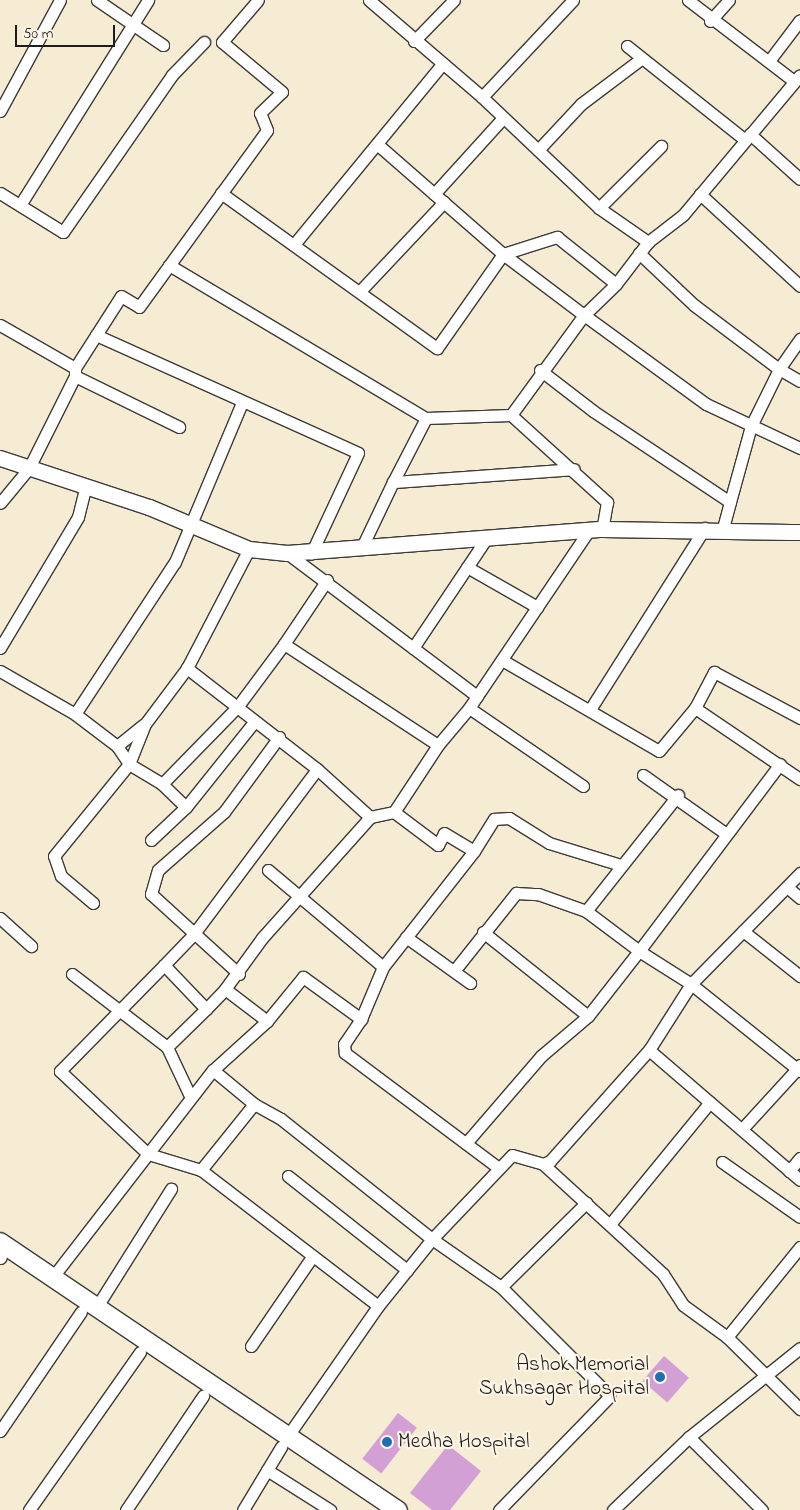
<!DOCTYPE html>
<style>
body{margin:0}
#map{position:relative;width:800px;height:1510px;overflow:hidden;background:#f6ebd3;font-family:"Indie Flower",sans-serif}
div>[style]{position:absolute}
.building>*{inset:0;background:#d3a0d5;transform-origin:0 0}
.roads{filter:drop-shadow(1px 0 #3d3b37) drop-shadow(-1px 0 #3d3b37) drop-shadow(0 1px #3d3b37) drop-shadow(0 -1px #3d3b37)}
.street>*{height:11px;margin:-5.5px;padding:0 5.5px;transform-origin:5.5px;border-radius:5.5px;background:#fff}
.secondary>*{height:15px;margin:-7.5px;padding:0 7.5px;transform-origin:7.5px;border-radius:7.5px;background:#fff}
.primary>*{height:18px;margin:-9px;padding:0 9px;transform-origin:9px;border-radius:9px;background:#fff}
.dots>*{width:14px;height:14px;translate:-50% -50%;box-sizing:border-box;border:2px solid #fcf5e5;border-radius:50%}
span{translate:-50% -50%;white-space:nowrap;text-align:center;line-height:1.15;-webkit-text-stroke:4.5px #fcf5e5;paint-order:stroke}
.poi-label{font-size:21px;color:#1c1c1c}
.right{translate:-100% -50%;text-align:right}
.left{translate:0 -50%;text-align:left}
.scale{position:absolute;left:15px;top:25px;width:100px;height:22px;box-sizing:border-box;border:2px solid #1c1c1c;border-top:0;padding-left:6px;font-size:15px;line-height:18px;white-space:nowrap;color:#1c1c1c;-webkit-text-stroke:4px #fcf5e5;paint-order:stroke}
</style>
<div id="map">
<div class="building">
<i style="left:664px;top:1356px;width:33px;height:33px;rotate:41deg"></i>
<i style="left:398px;top:1413px;width:24px;height:58px;rotate:38deg"></i>
<i style="clip-path:polygon(448px 1445px,481px 1471px,450px 1510px,432px 1510px,410px 1493px)"></i>
</div>
<div class="roads">
<div class="street">
<i style="left:97px;top:0;width:80px;rotate:34.3deg"></i>
<i style="left:369px;top:0;width:149px;rotate:40.6deg"></i>
<i style="left:482px;top:97px;width:133px;rotate:-46.8deg"></i>
<i style="left:688px;top:0;width:133px;rotate:37.4deg"></i>
<i style="left:710px;top:21px;width:28px;rotate:-48deg"></i>
<i style="left:414px;top:41px;width:57px;rotate:-45.7deg"></i>
<i style="left:627px;top:46px;width:151px;rotate:38.5deg"></i>
<i style="left:769px;top:61px;width:51px;rotate:-52.9deg"></i>
<i style="left:482px;top:97px;width:161px;rotate:43.5deg"></i>
<i style="left:599px;top:208px;width:88px;rotate:-45deg"></i>
<i style="left:0;top:111px;width:126px;rotate:-61.6deg"></i>
<i style="left:750px;top:134px;width:67px;rotate:42deg"></i>
<i style="left:377px;top:144px;width:167px;rotate:41.1deg"></i>
<i style="left:503px;top:254px;width:101px;rotate:37deg"></i>
<i style="left:584px;top:315px;width:45px;rotate:-44.1deg"></i>
<i style="left:538px;top:150px;width:63px;rotate:-46.9deg"></i>
<i style="left:581px;top:104px;width:75px;rotate:-36.9deg"></i>
<i style="left:0;top:193px;width:74px;rotate:31.8deg"></i>
<i style="left:63px;top:232px;width:191px;rotate:-55.2deg"></i>
<i style="left:172px;top:75px;width:46px;rotate:-45.9deg"></i>
<i style="left:221px;top:193px;width:266px;rotate:35.7deg"></i>
<i style="left:437px;top:348px;width:115px;rotate:-54.9deg"></i>
<i style="left:503px;top:254px;width:57px;rotate:-17.5deg"></i>
<i style="left:557px;top:237px;width:75px;rotate:38.5deg"></i>
<i style="left:616px;top:284px;width:53px;rotate:-52.7deg"></i>
<i style="left:648px;top:242px;width:44px;rotate:-37.6deg"></i>
<i style="left:683px;top:215px;width:182px;rotate:-50.1deg"></i>
<i style="left:434px;top:194px;width:103px;rotate:-47.8deg"></i>
<i style="left:700px;top:194px;width:136px;rotate:42.6deg"></i>
<i style="left:20px;top:205px;width:242px;rotate:-58deg"></i>
<i style="left:599px;top:208px;width:60px;rotate:34.8deg"></i>
<i style="left:296px;top:242px;width:230px;rotate:-50.6deg"></i>
<i style="left:639px;top:253px;width:76px;rotate:43.4deg"></i>
<i style="left:694px;top:305px;width:106px;rotate:37deg"></i>
<i style="left:779px;top:369px;width:37px;rotate:-55deg"></i>
<i style="left:169px;top:265px;width:299px;rotate:30.8deg"></i>
<i style="left:426px;top:418px;width:85px;rotate:-2deg"></i>
<i style="left:511px;top:415px;width:130px;rotate:42.2deg"></i>
<i style="left:607px;top:502px;width:27px;rotate:100deg"></i>
<i style="left:361px;top:290px;width:121px;rotate:-46.7deg"></i>
<i style="left:0;top:325px;width:86px;rotate:29.8deg"></i>
<i style="left:75px;top:368px;width:8px;rotate:90deg"></i>
<i style="left:75px;top:376px;width:103px;rotate:116.6deg"></i>
<i style="left:29px;top:468px;width:45px;rotate:129.6deg"></i>
<i style="left:96px;top:335px;width:287px;rotate:24.2deg"></i>
<i style="left:358px;top:453px;width:111px;rotate:115deg"></i>
<i style="left:75px;top:368px;width:85px;rotate:-57.4deg"></i>
<i style="left:121px;top:296px;width:21px;rotate:31deg"></i>
<i style="left:139px;top:307px;width:218px;rotate:-54.1deg"></i>
<i style="left:267px;top:130px;width:18px;rotate:-112deg"></i>
<i style="left:260px;top:113px;width:30px;rotate:-44deg"></i>
<i style="left:282px;top:92px;width:78px;rotate:-140.2deg"></i>
<i style="left:222px;top:42px;width:55px;rotate:-49.4deg"></i>
<i style="left:540px;top:370px;width:67px;rotate:37.7deg"></i>
<i style="left:593px;top:411px;width:164px;rotate:33.6deg"></i>
<i style="left:730px;top:502px;width:28px;rotate:105deg"></i>
<i style="left:75px;top:376px;width:116px;rotate:26.1deg"></i>
<i style="left:511px;top:415px;width:124px;rotate:-53.9deg"></i>
<i style="left:584px;top:315px;width:151px;rotate:36.1deg"></i>
<i style="left:706px;top:404px;width:104px;rotate:25.1deg"></i>
<i style="left:393px;top:482px;width:72px;rotate:-62.7deg"></i>
<i style="left:730px;top:502px;width:79px;rotate:-74.6deg"></i>
<i style="left:751px;top:426px;width:64px;rotate:-63.8deg"></i>
<i style="left:779px;top:369px;width:24px;rotate:30deg"></i>
<i style="left:361px;top:549px;width:74px;rotate:-64.5deg"></i>
<i style="left:393px;top:482px;width:181px;rotate:-4.1deg"></i>
<i style="left:287px;top:553px;width:238px;rotate:37deg"></i>
<i style="left:467px;top:567px;width:81px;rotate:29.7deg"></i>
<i style="left:284px;top:644px;width:77px;rotate:-56.1deg"></i>
<i style="left:0;top:648px;width:152px;rotate:-59.2deg"></i>
<i style="left:78px;top:517px;width:32px;rotate:-76deg"></i>
<i style="left:413px;top:648px;width:131px;rotate:-56.2deg"></i>
<i style="left:502px;top:660px;width:181px;rotate:30.1deg"></i>
<i style="left:659px;top:751px;width:56px;rotate:-50.1deg"></i>
<i style="left:695px;top:708px;width:41px;rotate:-62.2deg"></i>
<i style="left:714px;top:672px;width:98px;rotate:28.1deg"></i>
<i style="left:0;top:671px;width:86px;rotate:29.8deg"></i>
<i style="left:75px;top:714px;width:53px;rotate:37.3deg"></i>
<i style="left:117px;top:746px;width:22px;rotate:56deg"></i>
<i style="left:129px;top:764px;width:39px;rotate:31deg"></i>
<i style="left:162px;top:784px;width:33px;rotate:44deg"></i>
<i style="left:591px;top:708px;width:213px;rotate:-57.7deg"></i>
<i style="left:695px;top:708px;width:127px;rotate:34.1deg"></i>
<i style="left:75px;top:714px;width:182px;rotate:-56.7deg"></i>
<i style="left:175px;top:562px;width:173px;rotate:-67.2deg"></i>
<i style="left:438px;top:745px;width:48px;rotate:-50deg"></i>
<i style="left:117px;top:746px;width:33px;rotate:-39deg"></i>
<i style="left:317px;top:769px;width:72px;rotate:42.2deg"></i>
<i style="left:643px;top:775px;width:100px;rotate:35.3deg"></i>
<i style="left:162px;top:784px;width:109px;rotate:-45.7deg"></i>
<i style="left:238px;top:706px;width:77px;rotate:-53.4deg"></i>
<i style="left:284px;top:644px;width:184px;rotate:33.3deg"></i>
<i style="left:438px;top:745px;width:80px;rotate:123.3deg"></i>
<i style="left:394px;top:812px;width:55px;rotate:36.9deg"></i>
<i style="left:438px;top:845px;width:13px;rotate:-63deg"></i>
<i style="left:444px;top:833px;width:35px;rotate:31deg"></i>
<i style="left:474px;top:851px;width:147px;rotate:128.1deg"></i>
<i style="left:383px;top:967px;width:56px;rotate:112.9deg"></i>
<i style="left:361px;top:1019px;width:30px;rotate:124deg"></i>
<i style="left:344px;top:1044px;width:9px;rotate:84deg"></i>
<i style="left:345px;top:1053px;width:192px;rotate:36.8deg"></i>
<i style="left:583px;top:786px;width:138px;rotate:-145.6deg"></i>
<i style="left:469px;top:708px;width:215px;rotate:-56deg"></i>
<i style="left:151px;top:840px;width:48px;rotate:-43.3deg"></i>
<i style="left:186px;top:807px;width:109px;rotate:-51.3deg"></i>
<i style="left:474px;top:851px;width:38px;rotate:-58deg"></i>
<i style="left:494px;top:819px;width:15px;rotate:-4deg"></i>
<i style="left:509px;top:818px;width:47px;rotate:32deg"></i>
<i style="left:549px;top:843px;width:75px;rotate:17deg"></i>
<i style="left:268px;top:870px;width:150px;rotate:40.1deg"></i>
<i style="left:787px;top:887px;width:17px;rotate:40deg"></i>
<i style="left:93px;top:903px;width:42px;rotate:-139.8deg"></i>
<i style="left:61px;top:876px;width:21px;rotate:-109deg"></i>
<i style="left:54px;top:856px;width:119px;rotate:-50.8deg"></i>
<i style="left:129px;top:764px;width:43px;rotate:-68.2deg"></i>
<i style="left:145px;top:724px;width:70px;rotate:-53.1deg"></i>
<i style="left:187px;top:668px;width:134px;rotate:-62.5deg"></i>
<i style="left:586px;top:911px;width:148px;rotate:-51.6deg"></i>
<i style="left:0;top:918px;width:42px;rotate:42.1deg"></i>
<i style="left:743px;top:931px;width:73px;rotate:38.3deg"></i>
<i style="left:483px;top:932px;width:134px;rotate:38.7deg"></i>
<i style="left:406px;top:937px;width:79px;rotate:35.7deg"></i>
<i style="left:164px;top:965px;width:42px;rotate:-46deg"></i>
<i style="left:193px;top:935px;width:207px;rotate:-53.2deg"></i>
<i style="left:317px;top:769px;width:165px;rotate:-142.2deg"></i>
<i style="left:454px;top:971px;width:100px;rotate:-51.5deg"></i>
<i style="left:516px;top:893px;width:22px;rotate:3deg"></i>
<i style="left:538px;top:894px;width:51px;rotate:19.5deg"></i>
<i style="left:586px;top:911px;width:66px;rotate:37deg"></i>
<i style="left:639px;top:951px;width:234px;rotate:-53deg"></i>
<i style="left:72px;top:974px;width:120px;rotate:37.5deg"></i>
<i style="left:167px;top:1047px;width:56px;rotate:64.8deg"></i>
<i style="left:239px;top:974px;width:119px;rotate:-137.7deg"></i>
<i style="left:151px;top:894px;width:25px;rotate:-74deg"></i>
<i style="left:158px;top:870px;width:88px;rotate:-41.3deg"></i>
<i style="left:224px;top:812px;width:93px;rotate:-53.7deg"></i>
<i style="left:225px;top:989px;width:63px;rotate:-54deg"></i>
<i style="left:262px;top:938px;width:162px;rotate:-48.2deg"></i>
<i style="left:370px;top:817px;width:25px;rotate:-12deg"></i>
<i style="left:167px;top:1047px;width:54px;rotate:-44.3deg"></i>
<i style="left:649px;top:1050px;width:199px;rotate:40.7deg"></i>
<i style="left:213px;top:1070px;width:53px;rotate:39.7deg"></i>
<i style="left:254px;top:1104px;width:85px;rotate:128.8deg"></i>
<i style="left:201px;top:1170px;width:223px;rotate:37.5deg"></i>
<i style="left:254px;top:1104px;width:31px;rotate:29deg"></i>
<i style="left:281px;top:1119px;width:193px;rotate:38.5deg"></i>
<i style="left:432px;top:1239px;width:84px;rotate:34.8deg"></i>
<i style="left:501px;top:1287px;width:154px;rotate:45deg"></i>
<i style="left:610px;top:1396px;width:159px;rotate:134.2deg"></i>
<i style="left:742px;top:1129px;width:81px;rotate:-47.5deg"></i>
<i style="left:797px;top:1069px;width:4px;rotate:34deg"></i>
<i style="left:466px;top:1143px;width:115px;rotate:-49.2deg"></i>
<i style="left:541px;top:1056px;width:62px;rotate:-40.4deg"></i>
<i style="left:588px;top:1016px;width:83px;rotate:-51.9deg"></i>
<i style="left:639px;top:951px;width:62px;rotate:32.4deg"></i>
<i style="left:691px;top:984px;width:136px;rotate:38.7deg"></i>
<i style="left:797px;top:1069px;width:5px;rotate:-53deg"></i>
<i style="left:722px;top:1162px;width:95px;rotate:35.2deg"></i>
<i style="left:543px;top:1164px;width:163px;rotate:42.5deg"></i>
<i style="left:663px;top:1274px;width:37px;rotate:57deg"></i>
<i style="left:683px;top:1305px;width:54px;rotate:36deg"></i>
<i style="left:201px;top:1170px;width:55px;rotate:-163.2deg"></i>
<i style="left:148px;top:1154px;width:121px;rotate:-136.7deg"></i>
<i style="left:60px;top:1071px;width:148px;rotate:-45.5deg"></i>
<i style="left:164px;top:965px;width:61px;rotate:46.3deg"></i>
<i style="left:206px;top:1009px;width:28px;rotate:-46deg"></i>
<i style="left:225px;top:989px;width:53px;rotate:37.3deg"></i>
<i style="left:789px;top:1171px;width:17px;rotate:-50deg"></i>
<i style="left:288px;top:1176px;width:152px;rotate:38.3deg"></i>
<i style="left:611px;top:1223px;width:156px;rotate:-50.7deg"></i>
<i style="left:800px;top:1247px;width:116px;rotate:129deg"></i>
<i style="left:727px;top:1337px;width:103px;rotate:44.6deg"></i>
<i style="left:0;top:1258px;width:1px;rotate:-45deg"></i>
<i style="left:52px;top:1278px;width:263px;rotate:-52.3deg"></i>
<i style="left:213px;top:1070px;width:73px;rotate:-42.2deg"></i>
<i style="left:267px;top:1021px;width:57px;rotate:-50.7deg"></i>
<i style="left:303px;top:977px;width:72px;rotate:35.9deg"></i>
<i style="left:501px;top:1287px;width:120px;rotate:-44.7deg"></i>
<i style="left:96px;top:1308px;width:141px;rotate:-57.8deg"></i>
<i style="left:251px;top:1346px;width:108px;rotate:-55.6deg"></i>
<i style="left:0;top:1431px;width:144px;rotate:-55.8deg"></i>
<i style="left:287px;top:1437px;width:160px;rotate:-55.2deg"></i>
<i style="left:378px;top:1306px;width:86px;rotate:-51.1deg"></i>
<i style="left:432px;top:1239px;width:116px;rotate:-46.4deg"></i>
<i style="left:512px;top:1155px;width:32px;rotate:16deg"></i>
<i style="left:543px;top:1164px;width:8px;rotate:-23deg"></i>
<i style="left:550px;top:1161px;width:149px;rotate:-48.3deg"></i>
<i style="left:649px;top:1050px;width:78px;rotate:-57.5deg"></i>
<i style="left:691px;top:984px;width:156px;rotate:-45.5deg"></i>
<i style="left:689px;top:1437px;width:103px;rotate:45deg"></i>
<i style="left:267px;top:1470px;width:75px;rotate:32.4deg"></i>
<i style="left:29px;top:1510px;width:193px;rotate:-54.9deg"></i>
<i style="left:126px;top:1510px;width:138px;rotate:-56deg"></i>
<i style="left:243px;top:1510px;width:74px;rotate:-58.9deg"></i>
<i style="left:613px;top:1510px;width:105px;rotate:-43.8deg"></i>
<i style="left:689px;top:1437px;width:142px;rotate:-38.7deg"></i>
</div>
<div class="secondary">
<i style="left:0;top:458px;width:157px;rotate:18.2deg"></i>
<i style="left:149px;top:507px;width:108px;rotate:22.8deg"></i>
<i style="left:249px;top:549px;width:38px;rotate:6deg"></i>
<i style="left:287px;top:553px;width:316px;rotate:-4.4deg"></i>
<i style="left:602px;top:529px;width:198px;rotate:0.9deg"></i>
</div>
<div class="primary">
<i style="left:0;top:1242px;width:480px;rotate:34deg"></i>
</div>
</div>
<div class="dots">
<i style="left:660px;top:1377px;background:#1f6fb2"></i>
<i style="left:387px;top:1442px;background:#1f6fb2"></i>
</div>
<div class="poi-label">
<span class="right" style="left:649px;top:1377px">Ashok Memorial<br>Sukhsagar Hospital</span>
<span class="left" style="left:398px;top:1442px">Medha Hospital</span>
</div>
<div class="scale">50 m</div>
</div>
